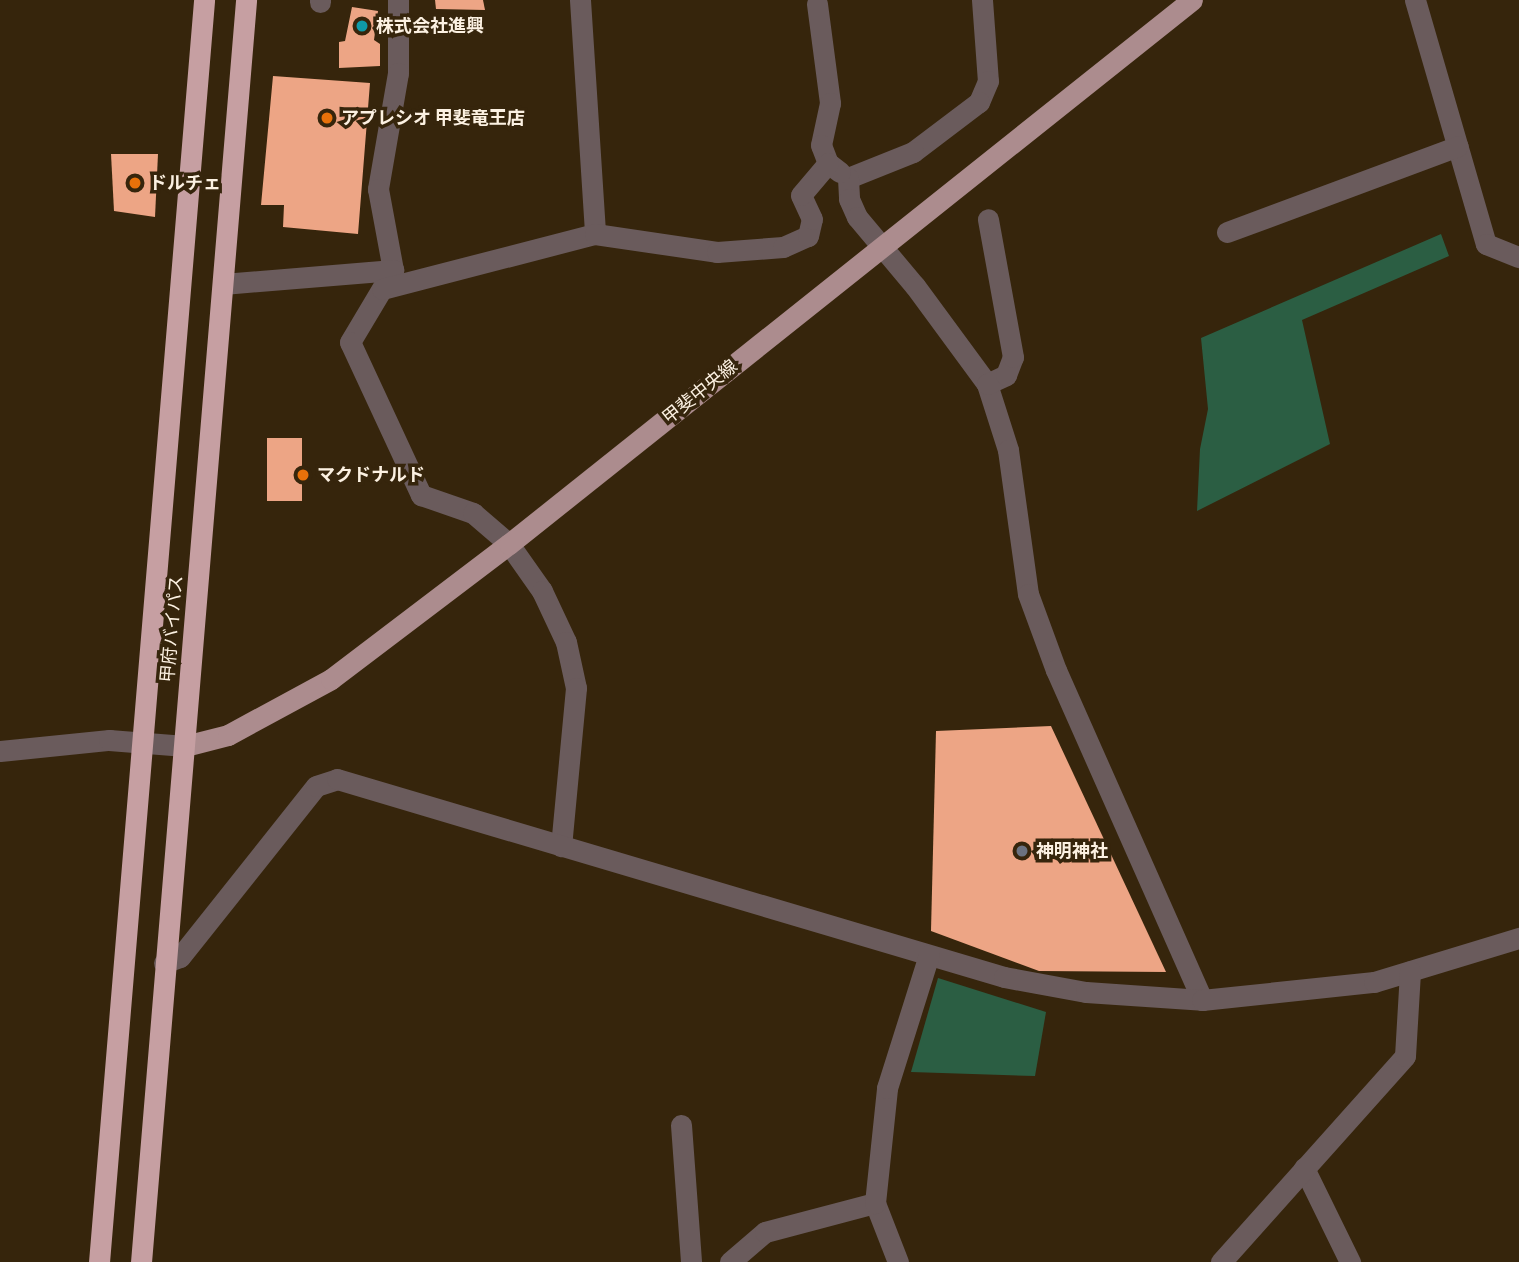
<!DOCTYPE html>
<meta charset="utf-8">
<style>
body{margin:0}
#map{position:relative;width:1519px;height:1262px;overflow:hidden;background:#36250c;font-family:"PT Sans Narrow","Noto Sans JP",sans-serif}
div>[style]{position:absolute}
.green>*{inset:0;background:#2b5e43}
.building>*{inset:0;background:#eda585;transform-origin:0 0}
.minor>*{height:21px;margin:-10.5px;padding:0 10.5px;transform-origin:10.5px;border-radius:10.5px;background:#6a5b5c}
.major>*{height:21px;margin:-10.5px;padding:0 10.5px;transform-origin:10.5px;border-radius:10.5px;background:#ac8c8e}
.highway>*{height:21px;margin:-10.5px;padding:0 10.5px;transform-origin:10.5px;border-radius:10.5px;background:#c69fa2}
.dots>*{width:19px;height:19px;translate:-50% -50%;box-sizing:border-box;border:4px solid #36250c;border-radius:50%}
span{translate:-50% -50%;white-space:nowrap;text-align:center;line-height:1.15;-webkit-text-stroke:7px #36250c;paint-order:stroke}
.poi-label{font-size:18px;color:#fcf1e2;font-weight:700}
.left{translate:0 -50%;text-align:left}
.street-label{font-size:18px;color:#fcf1e2}
</style>
<div id="map">
<div class="green">
<i style="clip-path:polygon(1441px 234px,1449px 256px,1302px 320px,1330px 444px,1197px 511px,1200px 449px,1208px 409px,1201px 338px)"></i>
<i style="clip-path:polygon(938px 978px,1046px 1012px,1035px 1076px,911px 1072px)"></i>
</div>
<div class="building">
<i style="clip-path:polygon(435px 0,483px 0,485px 10px,436px 9px)"></i>
<i style="clip-path:polygon(352px 7px,378px 11px,374px 40px,380px 44px,380px 66px,339px 68px,339px 42px,345px 41px)"></i>
<i style="clip-path:polygon(273px 76px,370px 83px,358px 234px,283px 227px,284px 205px,261px 205px)"></i>
<i style="clip-path:polygon(111px 154px,158px 154px,155px 217px,114px 211px)"></i>
<i style="left:267px;top:438px;width:35px;height:63px"></i>
<i style="clip-path:polygon(1051px 726px,1166px 972px,1039px 971px,931px 931px,936px 731px)"></i>
</div>
<div class="minor">
<i style="left:398px;top:0;width:73px;rotate:90deg"></i>
<i style="left:398px;top:73px;width:118px;rotate:99.8deg"></i>
<i style="left:378px;top:189px;width:82px;rotate:79.5deg"></i>
<i style="left:393px;top:270px;width:84px;rotate:120.8deg"></i>
<i style="left:350px;top:342px;width:169px;rotate:65.1deg"></i>
<i style="left:421px;top:495px;width:55px;rotate:19.1deg"></i>
<i style="left:473px;top:513px;width:48px;rotate:40.7deg"></i>
<i style="left:509px;top:544px;width:57px;rotate:54.9deg"></i>
<i style="left:542px;top:591px;width:56px;rotate:64.8deg"></i>
<i style="left:566px;top:642px;width:47px;rotate:77.7deg"></i>
<i style="left:576px;top:688px;width:159px;rotate:95.4deg"></i>
<i style="left:580px;top:0;width:234px;rotate:86.3deg"></i>
<i style="left:982px;top:0;width:81px;rotate:85.8deg"></i>
<i style="left:988px;top:81px;width:23px;rotate:113deg"></i>
<i style="left:979px;top:102px;width:83px;rotate:142.9deg"></i>
<i style="left:913px;top:152px;width:70px;rotate:158.2deg"></i>
<i style="left:848px;top:178px;width:21px;rotate:87deg"></i>
<i style="left:849px;top:199px;width:20px;rotate:66deg"></i>
<i style="left:857px;top:217px;width:90px;rotate:50deg"></i>
<i style="left:915px;top:286px;width:122px;rotate:53.7deg"></i>
<i style="left:987px;top:384px;width:69px;rotate:72.3deg"></i>
<i style="left:1008px;top:450px;width:145px;rotate:82.1deg"></i>
<i style="left:1028px;top:594px;width:81px;rotate:69.8deg"></i>
<i style="left:1056px;top:670px;width:361px;rotate:66.1deg"></i>
<i style="left:1415px;top:0;width:254px;rotate:73.8deg"></i>
<i style="left:1486px;top:244px;width:35px;rotate:22deg"></i>
<i style="left:320px;top:2px;width:2px;rotate:-90deg"></i>
<i style="left:817px;top:4px;width:100px;rotate:82.5deg"></i>
<i style="left:830px;top:103px;width:43px;rotate:102.1deg"></i>
<i style="left:821px;top:145px;width:19px;rotate:69deg"></i>
<i style="left:828px;top:163px;width:15px;rotate:37deg"></i>
<i style="left:1227px;top:232px;width:246px;rotate:-20.4deg"></i>
<i style="left:223px;top:284px;width:171px;rotate:-4.7deg"></i>
<i style="left:382px;top:289px;width:220px;rotate:-14.5deg"></i>
<i style="left:595px;top:234px;width:123px;rotate:8.4deg"></i>
<i style="left:717px;top:252px;width:66px;rotate:-4.3deg"></i>
<i style="left:783px;top:247px;width:27px;rotate:-24deg"></i>
<i style="left:808px;top:236px;width:17px;rotate:-77deg"></i>
<i style="left:812px;top:219px;width:26px;rotate:-115deg"></i>
<i style="left:801px;top:195px;width:42px;rotate:-49.8deg"></i>
<i style="left:987px;top:384px;width:21px;rotate:-25deg"></i>
<i style="left:1006px;top:375px;width:19px;rotate:-69deg"></i>
<i style="left:1013px;top:357px;width:140px;rotate:-100.3deg"></i>
<i style="left:0;top:751px;width:110px;rotate:-5.8deg"></i>
<i style="left:109px;top:740px;width:76px;rotate:4.5deg"></i>
<i style="left:164px;top:963px;width:17px;rotate:-21deg"></i>
<i style="left:180px;top:957px;width:218px;rotate:-51.5deg"></i>
<i style="left:316px;top:786px;width:22px;rotate:-18deg"></i>
<i style="left:337px;top:779px;width:696px;rotate:16.53deg"></i>
<i style="left:1004px;top:977px;width:83px;rotate:10.4deg"></i>
<i style="left:1086px;top:992px;width:116px;rotate:3.9deg"></i>
<i style="left:1202px;top:1000px;width:173px;rotate:-6deg"></i>
<i style="left:1374px;top:982px;width:152px;rotate:-16.9deg"></i>
<i style="left:681px;top:1125px;width:137px;rotate:85.8deg"></i>
<i style="left:1304px;top:1168px;width:105px;rotate:63.9deg"></i>
<i style="left:875px;top:1203px;width:63px;rotate:68.7deg"></i>
<i style="left:730px;top:1262px;width:46px;rotate:-40.6deg"></i>
<i style="left:765px;top:1232px;width:114px;rotate:-14.8deg"></i>
<i style="left:875px;top:1203px;width:116px;rotate:-84deg"></i>
<i style="left:887px;top:1088px;width:139px;rotate:-72.5deg"></i>
<i style="left:1221px;top:1262px;width:276px;rotate:-48.2deg"></i>
<i style="left:1405px;top:1056px;width:85px;rotate:-86.6deg"></i>
</div>
<div class="major">
<i style="left:185px;top:746px;width:44px;rotate:-14.3deg"></i>
<i style="left:228px;top:735px;width:117px;rotate:-28.5deg"></i>
<i style="left:331px;top:679px;width:223px;rotate:-37.2deg"></i>
<i style="left:509px;top:544px;width:873px;rotate:-38.54deg"></i>
</div>
<div class="highway">
<i style="left:99px;top:1262px;width:1266px;rotate:-85.24deg"></i>
<i style="left:141px;top:1262px;width:1266px;rotate:-85.24deg"></i>
</div>
<div class="dots">
<i style="left:362px;top:26px;background:#0f9aa8"></i>
<i style="left:327px;top:118px;background:#e8710a"></i>
<i style="left:135px;top:183px;background:#e8710a"></i>
<i style="left:303px;top:475px;background:#e8710a"></i>
<i style="left:1022px;top:851px;background:#6b7280"></i>
</div>
<div class="poi-label">
<span class="left" style="left:376px;top:26px">株式会社進興</span>
<span class="left" style="left:341px;top:118px">アプレシオ 甲斐竜王店</span>
<span class="left" style="left:149px;top:183px">ドルチェ</span>
<span class="left" style="left:317px;top:475px">マクドナルド</span>
<span class="left" style="left:1036px;top:851px">神明神社</span>
</div>
<div class="street-label">
<span style="left:700px;top:392px;rotate:-39deg">甲斐中央線</span>
<span style="left:172px;top:629px;rotate:-85deg">甲府バイパス</span>
</div>
</div>
